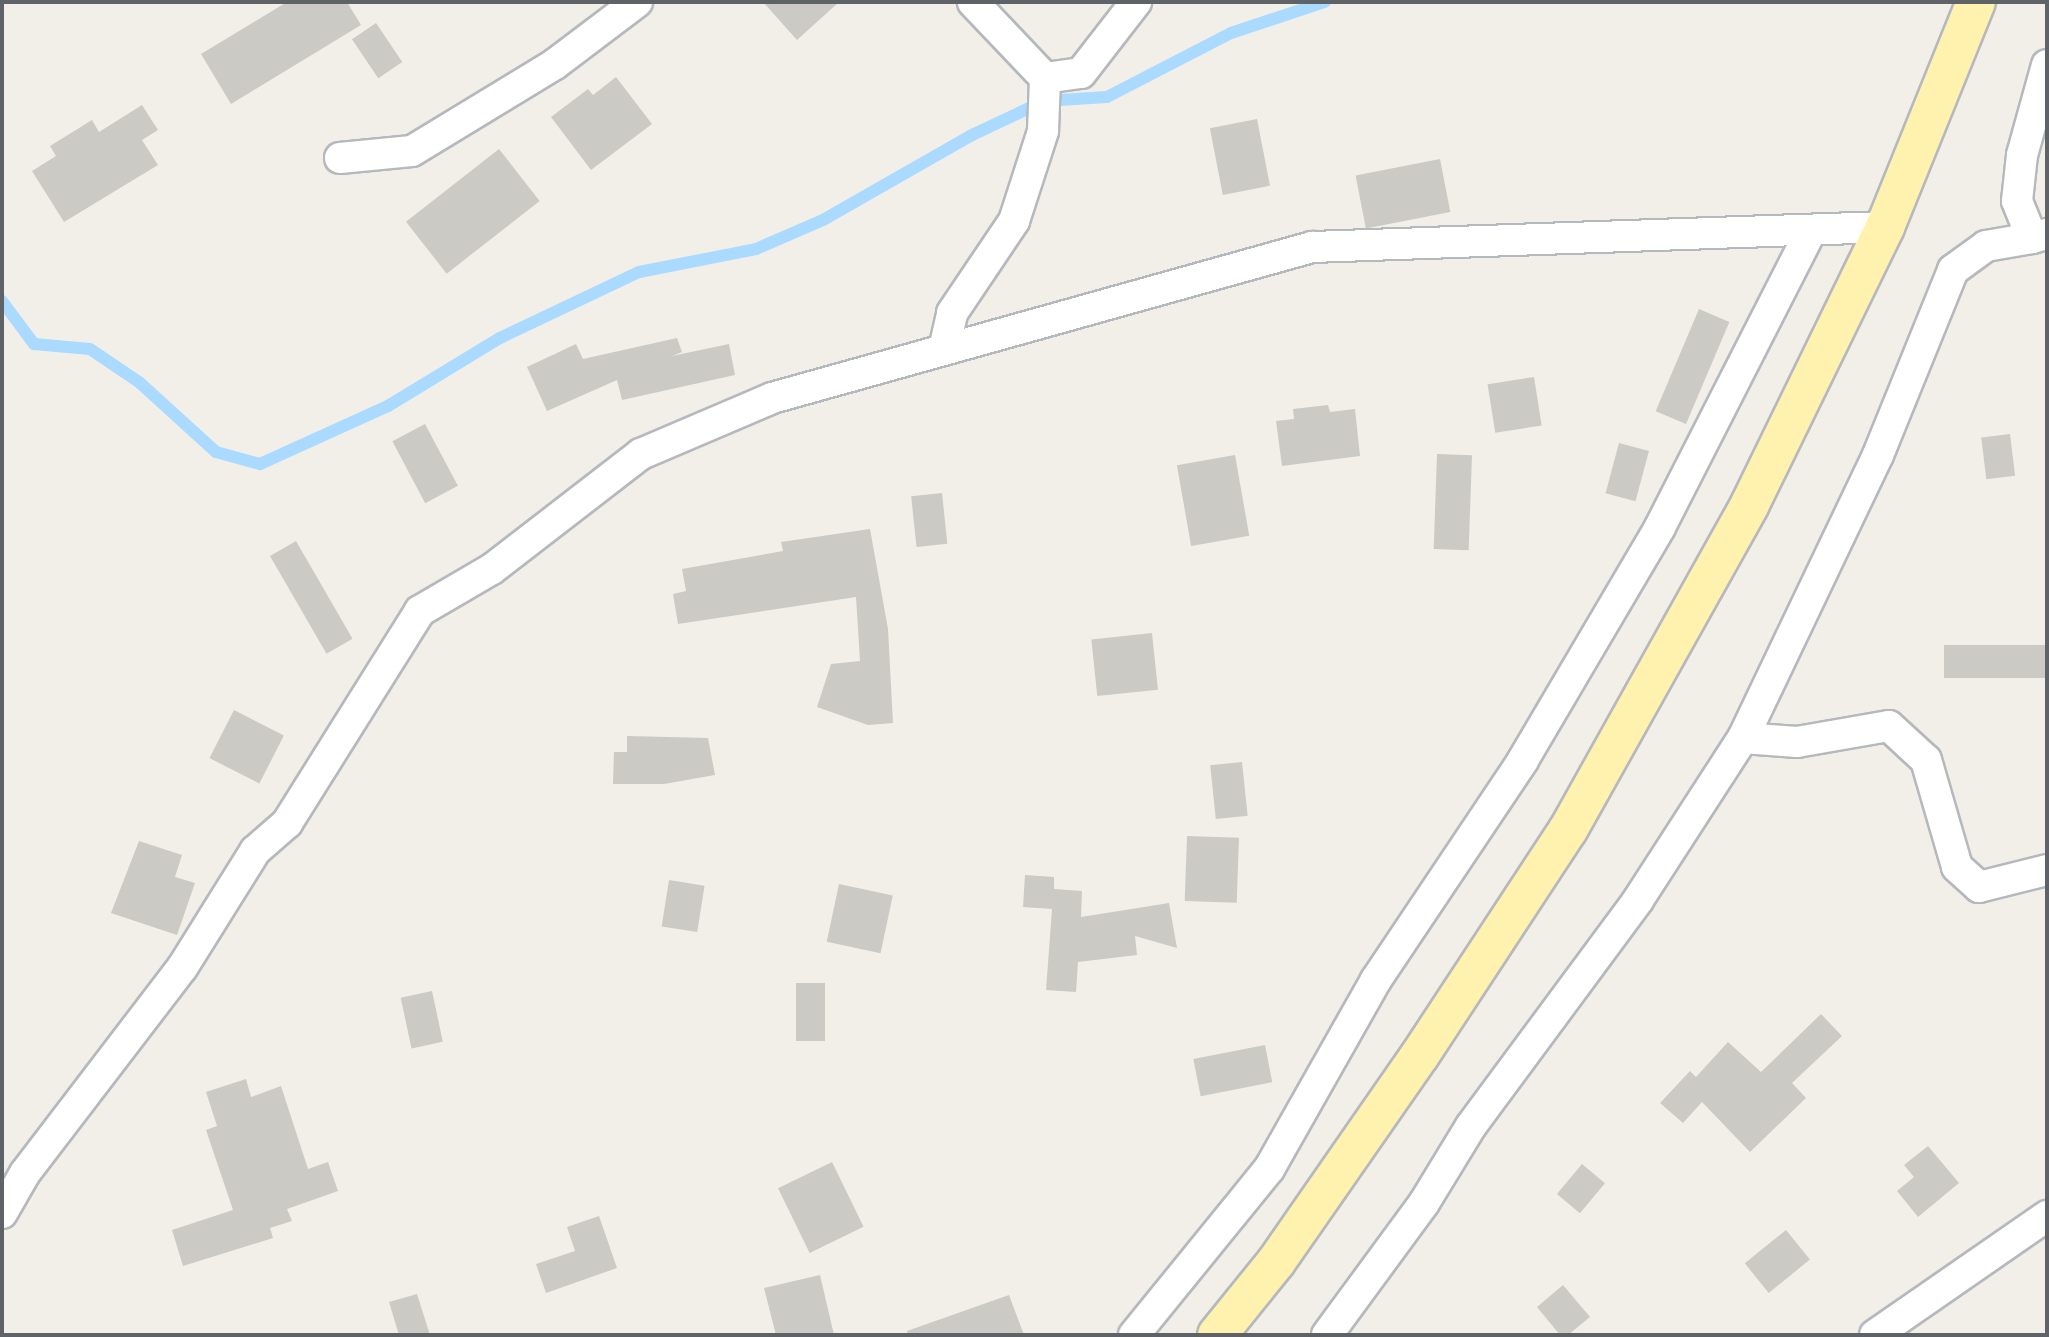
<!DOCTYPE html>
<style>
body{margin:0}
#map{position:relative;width:2049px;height:1337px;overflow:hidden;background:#f1efe8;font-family:Arial,sans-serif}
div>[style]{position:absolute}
.stream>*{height:12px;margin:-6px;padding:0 6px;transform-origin:6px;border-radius:6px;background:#aadaff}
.building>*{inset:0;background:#cccac5;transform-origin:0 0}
.roads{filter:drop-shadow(2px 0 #b5b8bc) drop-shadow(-2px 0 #b5b8bc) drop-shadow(0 2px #b5b8bc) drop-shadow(0 -2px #b5b8bc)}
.street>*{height:30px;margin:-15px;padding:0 15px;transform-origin:15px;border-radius:15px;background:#fff}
.primary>*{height:38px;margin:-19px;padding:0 19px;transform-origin:19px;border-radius:19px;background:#fff2af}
span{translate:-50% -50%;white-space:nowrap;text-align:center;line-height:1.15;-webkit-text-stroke:6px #fff;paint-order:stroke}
.frame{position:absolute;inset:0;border:4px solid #5f6368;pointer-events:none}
</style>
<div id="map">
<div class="stream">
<i style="left:2px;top:301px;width:54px;rotate:53.3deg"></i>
<i style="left:34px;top:344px;width:56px;rotate:5.1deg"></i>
<i style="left:90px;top:349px;width:59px;rotate:34deg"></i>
<i style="left:139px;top:382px;width:104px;rotate:42.3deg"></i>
<i style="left:216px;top:452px;width:46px;rotate:15.3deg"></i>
<i style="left:260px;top:464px;width:141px;rotate:-24.4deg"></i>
<i style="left:388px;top:406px;width:131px;rotate:-31.3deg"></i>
<i style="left:500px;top:338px;width:154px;rotate:-25.4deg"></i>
<i style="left:639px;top:272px;width:119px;rotate:-11.1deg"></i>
<i style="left:756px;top:249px;width:73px;rotate:-23.4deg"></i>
<i style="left:823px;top:220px;width:169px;rotate:-29.7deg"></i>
<i style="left:970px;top:136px;width:82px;rotate:-25.3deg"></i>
<i style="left:1044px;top:101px;width:63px;rotate:-3.6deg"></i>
<i style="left:1107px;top:97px;width:140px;rotate:-27.3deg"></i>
<i style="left:1231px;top:33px;width:99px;rotate:-18.3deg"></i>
</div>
<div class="building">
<i style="clip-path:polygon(287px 2px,347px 2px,361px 25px,231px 104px,201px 54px)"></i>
<i style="clip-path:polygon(763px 2px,839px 2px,797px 40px)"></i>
<i style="left:376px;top:23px;width:47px;height:29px;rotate:56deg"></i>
<i style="clip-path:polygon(616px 77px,652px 124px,591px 170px,551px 117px,588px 89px,593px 95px)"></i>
<i style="clip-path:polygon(142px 105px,158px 130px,142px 140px,158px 165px,64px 222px,32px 171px,56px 156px,50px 146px,92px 120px,99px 132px)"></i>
<i style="left:1257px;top:119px;width:68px;height:48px;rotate:79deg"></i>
<i style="left:499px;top:149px;width:66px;height:118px;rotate:52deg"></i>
<i style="left:1440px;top:159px;width:54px;height:86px;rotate:79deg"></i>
<i style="left:1699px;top:309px;width:33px;height:111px;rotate:23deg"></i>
<i style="clip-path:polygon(677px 338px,682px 352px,672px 356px,729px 344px,735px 375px,622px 400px,617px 380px,547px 411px,527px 367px,576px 344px,583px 359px)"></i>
<i style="left:1534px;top:377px;width:49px;height:47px;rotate:81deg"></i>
<i style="clip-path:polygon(1328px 405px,1330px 412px,1355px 409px,1360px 456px,1282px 466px,1276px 421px,1294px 419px,1293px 409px)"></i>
<i style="left:425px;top:424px;width:70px;height:37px;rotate:62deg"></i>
<i style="left:2010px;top:434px;width:42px;height:29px;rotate:83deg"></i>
<i style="left:1619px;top:443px;width:31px;height:52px;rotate:15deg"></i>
<i style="left:1437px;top:454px;width:35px;height:95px;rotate:2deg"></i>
<i style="left:1235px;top:455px;width:82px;height:59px;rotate:80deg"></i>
<i style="left:942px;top:493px;width:51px;height:31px;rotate:84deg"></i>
<i style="clip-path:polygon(870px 529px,888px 629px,893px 723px,868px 725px,817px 707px,831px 664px,860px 661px,856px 597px,678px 624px,673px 594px,686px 591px,682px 569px,783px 551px,781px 542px)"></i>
<i style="left:296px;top:541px;width:113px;height:30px;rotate:60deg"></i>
<i style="left:1152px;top:633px;width:57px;height:61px;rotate:84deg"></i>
<i style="left:2047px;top:645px;width:33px;height:103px;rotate:90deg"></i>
<i style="left:234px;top:710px;width:56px;height:54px;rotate:27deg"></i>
<i style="clip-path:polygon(627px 736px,708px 738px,715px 775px,664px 784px,613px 784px,614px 752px,627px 752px)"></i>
<i style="left:1242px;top:762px;width:54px;height:32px;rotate:84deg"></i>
<i style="left:1187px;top:836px;width:52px;height:65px;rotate:2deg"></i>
<i style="clip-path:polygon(139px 841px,182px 855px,175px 877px,195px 883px,177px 935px,111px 913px)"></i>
<i style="clip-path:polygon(1025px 875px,1054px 877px,1054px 889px,1082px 891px,1081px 917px,1169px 903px,1177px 948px,1135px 936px,1137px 955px,1078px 962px,1076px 992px,1046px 990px,1052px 909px,1023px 907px)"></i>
<i style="left:669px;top:880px;width:36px;height:47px;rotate:9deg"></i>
<i style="left:839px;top:884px;width:55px;height:59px;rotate:12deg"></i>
<i style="left:796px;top:983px;width:29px;height:58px"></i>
<i style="left:432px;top:991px;width:52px;height:32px;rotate:78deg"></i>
<i style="clip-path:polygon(1821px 1014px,1842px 1036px,1792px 1083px,1806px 1098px,1750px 1152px,1702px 1102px,1683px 1123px,1660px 1103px,1690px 1071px,1696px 1077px,1728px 1042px,1761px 1072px)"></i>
<i style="left:1265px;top:1045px;width:38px;height:73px;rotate:79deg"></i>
<i style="clip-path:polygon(246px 1079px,251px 1097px,281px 1086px,308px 1169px,328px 1162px,338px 1191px,287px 1209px,292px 1221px,270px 1228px,273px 1238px,183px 1266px,172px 1230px,233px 1210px,206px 1130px,217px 1126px,206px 1092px)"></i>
<i style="clip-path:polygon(1928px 1146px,1959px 1183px,1918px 1217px,1897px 1191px,1914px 1177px,1904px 1165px)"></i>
<i style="left:832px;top:1162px;width:72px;height:60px;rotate:64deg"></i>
<i style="left:1582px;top:1164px;width:30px;height:39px;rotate:40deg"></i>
<i style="clip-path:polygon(599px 1216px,617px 1268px,546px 1293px,536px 1264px,575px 1251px,567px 1227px)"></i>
<i style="left:1786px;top:1230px;width:38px;height:53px;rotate:51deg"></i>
<i style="clip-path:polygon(820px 1275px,834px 1335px,776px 1335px,764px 1288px)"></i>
<i style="clip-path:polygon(1563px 1285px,1590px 1317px,1568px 1335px,1560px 1335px,1537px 1307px)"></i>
<i style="clip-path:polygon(417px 1294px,430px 1335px,399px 1335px,389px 1302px)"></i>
<i style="clip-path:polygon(1009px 1295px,1024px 1335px,908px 1335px,907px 1331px)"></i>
</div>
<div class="roads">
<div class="street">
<i style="left:2047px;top:65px;width:93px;rotate:105.5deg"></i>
<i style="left:2022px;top:155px;width:46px;rotate:96.2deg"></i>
<i style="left:2017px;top:201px;width:40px;rotate:68deg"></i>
<i style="left:2032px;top:238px;width:16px;rotate:-15deg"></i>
<i style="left:1045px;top:78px;width:36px;rotate:-8deg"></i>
<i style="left:1081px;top:73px;width:90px;rotate:-52.2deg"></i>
<i style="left:340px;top:158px;width:72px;rotate:-5.6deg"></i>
<i style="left:412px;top:151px;width:167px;rotate:-31.3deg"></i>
<i style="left:555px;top:64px;width:103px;rotate:-37.1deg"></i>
<i style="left:944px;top:349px;width:37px;rotate:-77deg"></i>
<i style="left:952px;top:313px;width:111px;rotate:-56deg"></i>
<i style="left:1014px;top:221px;width:95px;rotate:-72.1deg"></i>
<i style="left:1043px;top:131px;width:53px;rotate:-87.8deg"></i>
<i style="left:1045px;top:78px;width:105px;rotate:-133.5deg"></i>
<i style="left:1743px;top:738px;width:54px;rotate:4.2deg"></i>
<i style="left:1797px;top:742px;width:93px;rotate:-9.9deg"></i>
<i style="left:1889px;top:726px;width:50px;rotate:42.6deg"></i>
<i style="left:1926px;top:760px;width:111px;rotate:73.8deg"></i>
<i style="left:1957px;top:867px;width:30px;rotate:42deg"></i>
<i style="left:1979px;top:887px;width:70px;rotate:-14deg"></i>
<i style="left:2px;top:1213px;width:46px;rotate:-60.1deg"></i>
<i style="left:25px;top:1173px;width:258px;rotate:-52.6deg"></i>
<i style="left:182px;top:968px;width:138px;rotate:-58deg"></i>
<i style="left:255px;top:851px;width:43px;rotate:-41.2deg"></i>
<i style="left:287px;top:823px;width:250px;rotate:-57.9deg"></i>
<i style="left:420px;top:611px;width:83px;rotate:-30.3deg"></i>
<i style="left:492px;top:569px;width:188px;rotate:-37.7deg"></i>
<i style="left:641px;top:454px;width:142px;rotate:-23.1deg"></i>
<i style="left:772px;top:398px;width:561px;rotate:-15.62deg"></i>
<i style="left:1312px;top:247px;width:573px;rotate:-2deg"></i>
<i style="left:1134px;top:1335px;width:214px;rotate:-50.9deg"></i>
<i style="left:1269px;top:1169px;width:217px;rotate:-60.5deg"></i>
<i style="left:1376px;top:980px;width:265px;rotate:-56.2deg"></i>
<i style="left:1523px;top:760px;width:270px;rotate:-59.5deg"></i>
<i style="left:1660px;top:527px;width:331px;rotate:-63deg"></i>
<i style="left:1327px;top:1335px;width:164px;rotate:-53.7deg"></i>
<i style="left:1424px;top:1203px;width:90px;rotate:-58.6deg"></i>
<i style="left:1471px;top:1126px;width:281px;rotate:-53.5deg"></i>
<i style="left:1638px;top:900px;width:193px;rotate:-57.1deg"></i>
<i style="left:1743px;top:738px;width:314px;rotate:-64.5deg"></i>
<i style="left:1878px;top:455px;width:200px;rotate:-67.9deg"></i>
<i style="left:1953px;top:270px;width:41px;rotate:-36deg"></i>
<i style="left:1986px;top:246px;width:47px;rotate:-9.9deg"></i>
<i style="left:1875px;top:1335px;width:209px;rotate:-34.7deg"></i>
</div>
<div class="primary">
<i style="left:1217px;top:1335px;width:94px;rotate:-51.1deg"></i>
<i style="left:1276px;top:1262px;width:252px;rotate:-55.2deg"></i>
<i style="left:1420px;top:1055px;width:269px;rotate:-56.7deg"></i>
<i style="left:1568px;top:830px;width:373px;rotate:-60.8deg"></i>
<i style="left:1750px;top:504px;width:308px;rotate:-64deg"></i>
<i style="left:1885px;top:227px;width:243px;rotate:-68deg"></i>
</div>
</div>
<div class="frame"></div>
</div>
